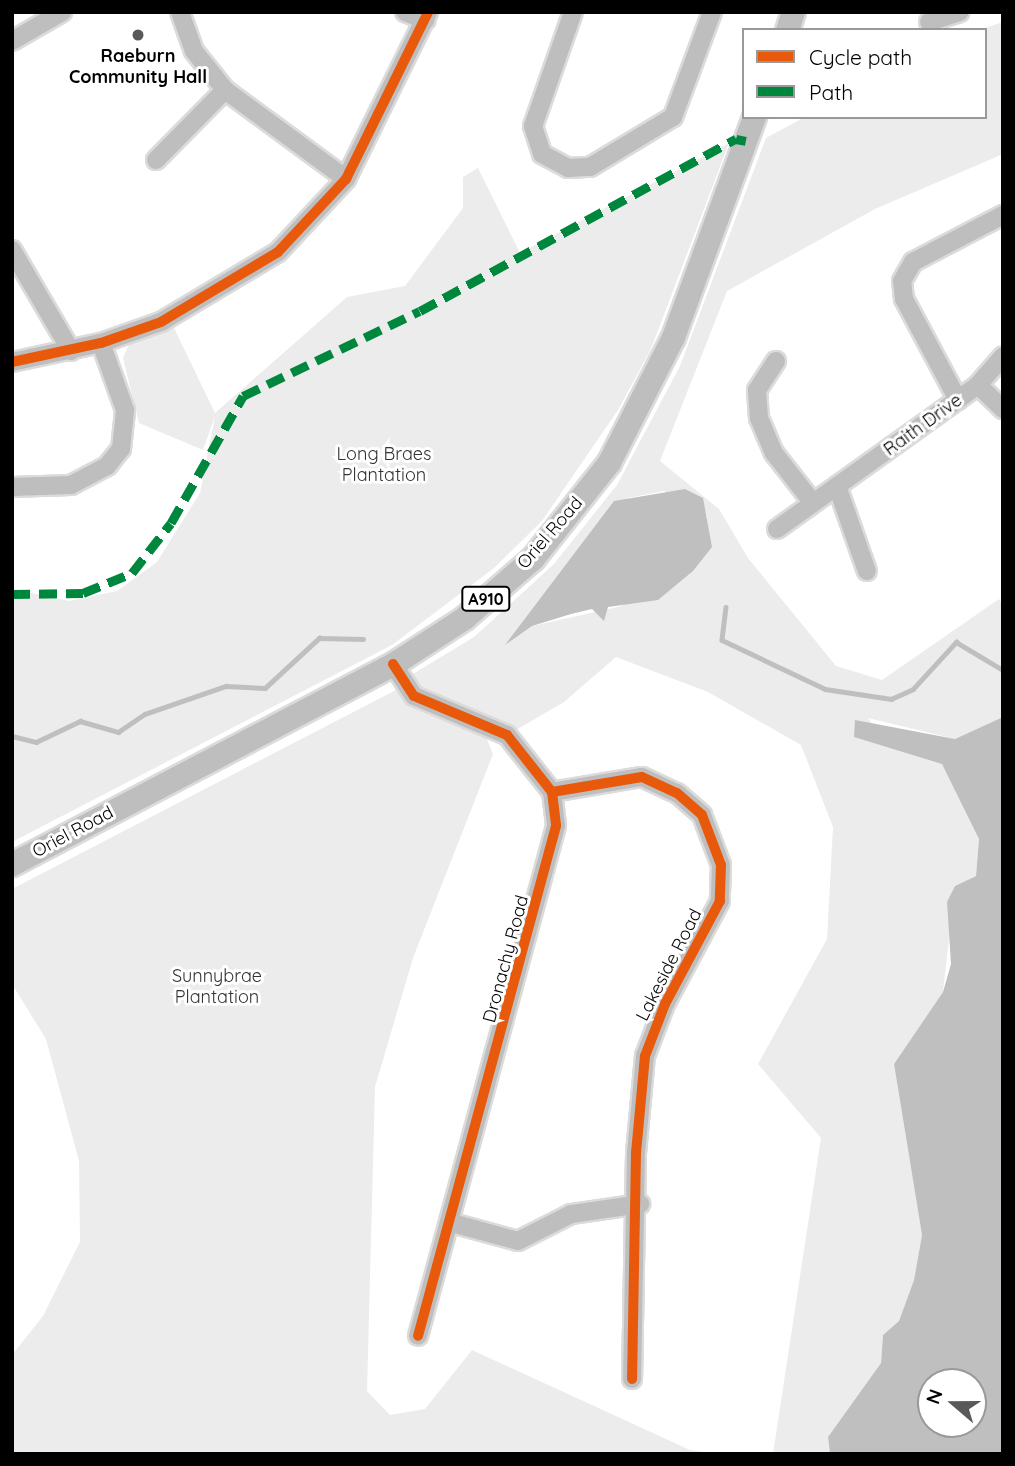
<!DOCTYPE html>
<style>
body{margin:0}
#map{position:relative;width:1015px;height:1466px;overflow:hidden;background:#fff;font-family:Quicksand,sans-serif}
div>[style]{position:absolute}
.green>*{inset:0;background:#ececec}
.water>*{inset:0;background:#bfbfbf}
.stream>*{height:4.5px;margin:-2.25px;padding:0 2.25px;transform-origin:2.25px;border-radius:2.25px;background:#bfbfbf}
.roads{filter:drop-shadow(2px 0 #dbdbdb) drop-shadow(-2px 0 #dbdbdb) drop-shadow(0 2px #dbdbdb) drop-shadow(0 -2px #dbdbdb)}
.minor>*{height:18px;margin:-9px;padding:0 9px;transform-origin:9px;border-radius:9px;background:#bebebe}
.major>*{height:23px;margin:-11.5px;padding:0 11.5px;transform-origin:11.5px;border-radius:11.5px;background:#bebebe}
.quiet>*{height:9px;margin-top:-4.5px;transform-origin:0;background:repeating-linear-gradient(90deg,#00873e 0 18px,transparent 0 27px)}
.cycleway>*{height:10px;margin:-5px;padding:0 5px;transform-origin:5px;border-radius:5px;background:#e8590c}
.dots>*{width:19px;height:19px;translate:-50% -50%;box-sizing:border-box;border:4px solid #fff;border-radius:50%}
span{translate:-50% -50%;white-space:nowrap;text-align:center;line-height:1.15;-webkit-text-stroke:6px #fff;paint-order:stroke}
.shield-label span{padding:2px 5px;background:#fff;border:2px solid;border-radius:5px;-webkit-text-stroke-width:0}
.shield-label{font-size:16px;color:#000;font-weight:700}
.poi-label{font-size:18px;color:#000;font-weight:700}
.street-label{font-size:18px;color:#000}
.park-label{font-size:18px;color:#333}
.frame{position:absolute;inset:0;border:14px solid #000;pointer-events:none}
.legend{position:absolute;left:742px;top:28px;width:245px;height:91px;box-sizing:border-box;background:#fff;border:2px solid #999;margin:0;padding:9px 12px;list-style:none;font-size:21px;color:#000}
.legend li{display:flex;align-items:center;gap:14px;height:35px}
.legend b{width:35px;border:2px solid #999}
.north{position:absolute;left:917px;top:1368px;width:70px;height:70px;box-sizing:border-box;background:#fff;border:2px solid #999;border-radius:50%;rotate:290deg;font-size:19px;font-weight:700;line-height:28px;text-align:center;color:#000}
.north::after{content:'';display:block;margin:auto;width:24px;height:32px;background:#595959;clip-path:polygon(50% 0,100% 100%,50% 72%,0 100%)}
</style>
<div id="map">
<div class="green">
<i style="clip-path:polygon(evenodd,1003px 22px,1003px 154px,875px 209px,727px 291px,660px 461px,719px 509px,748px 558px,836px 666px,882px 680px,999px 599px,1003px 605px,1003px 717px,955px 739px,868px 718px,888px 746px,942px 763px,954px 780px,979px 839px,976px 876px,955px 886px,943px 992px,894px 1064px,922px 1235px,914px 1280px,899px 1321px,883px 1335px,881px 1363px,828px 1437px,830px 1454px,773px 1454px,821px 1138px,758px 1064px,827px 939px,833px 827px,801px 745px,708px 692px,616px 657px,564px 702px,516px 730px,417px 692px,413px 674px,474px 637px,554px 564px,617px 485px,680px 366px,766px 138px,805px 117px,985px 117px,985px 30px,979px 30px,1003px 22px,664px 491px,707px 516px,708px 537px,622px 606px,532px 626px,508px 643px,628px 498px,664px 491px)"></i>
<i style="clip-path:polygon(729px 143px,651px 349px,618px 410px,542px 521px,494px 568px,392px 645px,12px 842px,12px 589px,69px 601px,117px 591px,157px 562px,200px 493px,215px 416px,203px 450px,139px 423px,123px 358px,130px 342px,173px 326px,215px 413px,347px 297px,405px 286px,463px 208px,463px 177px,478px 168px,520px 253px)"></i>
<i style="clip-path:polygon(396px 690px,409px 706px,487px 739px,493px 754px,413px 958px,375px 1087px,367px 1391px,390px 1415px,425px 1409px,472px 1350px,690px 1450px,718px 1454px,12px 1454px,12px 1355px,43px 1316px,80px 1242px,79px 1161px,46px 1039px,12px 984px,12px 889px)"></i>
</div>
<div class="water">
<i style="clip-path:polygon(685px 489px,703px 498px,712px 547px,693px 571px,658px 600px,608px 607px,604px 621px,592px 609px,571px 614px,532px 626px,505px 645px,614px 501px)"></i>
<i style="clip-path:polygon(evenodd,1003px 717px,1003px 1454px,830px 1454px,828px 1437px,881px 1363px,883px 1335px,899px 1321px,914px 1280px,922px 1235px,894px 1064px,943px 992px,951px 964px,947px 902px,955px 886px,976px 876px,979px 839px,942px 764px,854px 737px,855px 720px,955px 739px,1003px 717px,931px 1382px,973px 1382px,973px 1424px,931px 1424px,931px 1382px)"></i>
</div>
<div class="stream">
<i style="left:726px;top:607px;width:33px;rotate:97deg"></i>
<i style="left:722px;top:640px;width:114px;rotate:25.4deg"></i>
<i style="left:825px;top:689px;width:67px;rotate:8.6deg"></i>
<i style="left:891px;top:699px;width:24px;rotate:-24deg"></i>
<i style="left:913px;top:689px;width:64px;rotate:-47.5deg"></i>
<i style="left:956px;top:642px;width:55px;rotate:30.8deg"></i>
<i style="left:12px;top:736px;width:25px;rotate:14deg"></i>
<i style="left:36px;top:742px;width:49px;rotate:-25.5deg"></i>
<i style="left:80px;top:721px;width:40px;rotate:16deg"></i>
<i style="left:118px;top:732px;width:32px;rotate:-34deg"></i>
<i style="left:145px;top:714px;width:86px;rotate:-19.1deg"></i>
<i style="left:226px;top:686px;width:39px;rotate:3deg"></i>
<i style="left:265px;top:688px;width:74px;rotate:-42.8deg"></i>
<i style="left:319px;top:638px;width:44px;rotate:1.3deg"></i>
</div>
<div class="roads">
<div class="minor">
<i style="left:180px;top:12px;width:41px;rotate:70.3deg"></i>
<i style="left:194px;top:51px;width:50px;rotate:51.5deg"></i>
<i style="left:225px;top:90px;width:150px;rotate:36.3deg"></i>
<i style="left:405px;top:12px;width:22px;rotate:22deg"></i>
<i style="left:573px;top:12px;width:121px;rotate:109.3deg"></i>
<i style="left:533px;top:126px;width:29px;rotate:72deg"></i>
<i style="left:542px;top:154px;width:30px;rotate:28deg"></i>
<i style="left:568px;top:168px;width:22px;rotate:-3deg"></i>
<i style="left:590px;top:167px;width:97px;rotate:-31.1deg"></i>
<i style="left:673px;top:117px;width:112px;rotate:-69.6deg"></i>
<i style="left:929px;top:22px;width:32px;rotate:-18deg"></i>
<i style="left:12px;top:41px;width:58px;rotate:-30.1deg"></i>
<i style="left:156px;top:160px;width:98px;rotate:-45.4deg"></i>
<i style="left:12px;top:250px;width:117px;rotate:59.7deg"></i>
<i style="left:776px;top:361px;width:35px;rotate:123deg"></i>
<i style="left:757px;top:390px;width:28px;rotate:86deg"></i>
<i style="left:759px;top:418px;width:38px;rotate:67deg"></i>
<i style="left:774px;top:453px;width:63px;rotate:52deg"></i>
<i style="left:12px;top:362px;width:91px;rotate:-12.1deg"></i>
<i style="left:101px;top:343px;width:64px;rotate:-19.3deg"></i>
<i style="left:161px;top:322px;width:136px;rotate:-30.9deg"></i>
<i style="left:278px;top:252px;width:100px;rotate:-47deg"></i>
<i style="left:346px;top:179px;width:186px;rotate:-63.8deg"></i>
<i style="left:978px;top:385px;width:35px;rotate:44deg"></i>
<i style="left:958px;top:400px;width:115px;rotate:-118.1deg"></i>
<i style="left:904px;top:299px;width:18px;rotate:-96deg"></i>
<i style="left:902px;top:281px;width:22px;rotate:-60deg"></i>
<i style="left:913px;top:262px;width:102px;rotate:-27.6deg"></i>
<i style="left:837px;top:486px;width:90px;rotate:70.6deg"></i>
<i style="left:12px;top:487px;width:59px;rotate:-1.9deg"></i>
<i style="left:71px;top:485px;width:41px;rotate:-27.8deg"></i>
<i style="left:107px;top:466px;width:22px;rotate:-51deg"></i>
<i style="left:121px;top:449px;width:39px;rotate:-84deg"></i>
<i style="left:125px;top:410px;width:71px;rotate:-109.7deg"></i>
<i style="left:777px;top:529px;width:247px;rotate:-35.6deg"></i>
<i style="left:978px;top:385px;width:38px;rotate:-49deg"></i>
<i style="left:393px;top:664px;width:38px;rotate:57deg"></i>
<i style="left:414px;top:696px;width:101px;rotate:22.8deg"></i>
<i style="left:507px;top:735px;width:73px;rotate:51.7deg"></i>
<i style="left:552px;top:792px;width:34px;rotate:83deg"></i>
<i style="left:556px;top:826px;width:528px;rotate:105.14deg"></i>
<i style="left:552px;top:792px;width:91px;rotate:-9.5deg"></i>
<i style="left:642px;top:777px;width:38px;rotate:25deg"></i>
<i style="left:677px;top:793px;width:33px;rotate:41deg"></i>
<i style="left:702px;top:815px;width:53px;rotate:69.2deg"></i>
<i style="left:721px;top:865px;width:36px;rotate:92deg"></i>
<i style="left:720px;top:901px;width:117px;rotate:118.1deg"></i>
<i style="left:665px;top:1004px;width:56px;rotate:111deg"></i>
<i style="left:645px;top:1056px;width:97px;rotate:95.3deg"></i>
<i style="left:636px;top:1153px;width:226px;rotate:91deg"></i>
<i style="left:452px;top:1223px;width:68px;rotate:15.3deg"></i>
<i style="left:518px;top:1241px;width:59px;rotate:-27deg"></i>
<i style="left:571px;top:1214px;width:70px;rotate:-8.2deg"></i>
</div>
<div class="major">
<i style="left:787px;top:30px;width:19px;rotate:-72deg"></i>
<i style="left:12px;top:864px;width:430px;rotate:-27.7deg"></i>
<i style="left:393px;top:664px;width:85px;rotate:-32.9deg"></i>
<i style="left:464px;top:618px;width:91px;rotate:-41deg"></i>
<i style="left:533px;top:558px;width:122px;rotate:-51.6deg"></i>
<i style="left:609px;top:462px;width:140px;rotate:-62.9deg"></i>
<i style="left:673px;top:337px;width:234px;rotate:-69.8deg"></i>
</div>
</div>
<div class="quiet">
<i style="left:12px;top:594px;width:71px;rotate:-0.8deg"></i>
<i style="left:83px;top:593px;width:53px;rotate:-22.2deg"></i>
<i style="left:132px;top:573px;width:63px;rotate:-52deg"></i>
<i style="left:171px;top:523px;width:146px;rotate:-60.4deg"></i>
<i style="left:243px;top:396px;width:196px;rotate:-25.7deg"></i>
<i style="left:420px;top:311px;width:360px;rotate:-28.6deg"></i>
<i style="left:736px;top:139px;width:10px;rotate:11deg"></i>
</div>
<div class="cycleway">
<i style="left:12px;top:362px;width:91px;rotate:-12.1deg"></i>
<i style="left:101px;top:343px;width:64px;rotate:-19.3deg"></i>
<i style="left:161px;top:322px;width:136px;rotate:-30.9deg"></i>
<i style="left:278px;top:252px;width:100px;rotate:-47deg"></i>
<i style="left:346px;top:179px;width:186px;rotate:-63.8deg"></i>
<i style="left:393px;top:664px;width:38px;rotate:57deg"></i>
<i style="left:414px;top:696px;width:101px;rotate:22.8deg"></i>
<i style="left:507px;top:735px;width:73px;rotate:51.7deg"></i>
<i style="left:552px;top:792px;width:34px;rotate:83deg"></i>
<i style="left:556px;top:826px;width:528px;rotate:105.14deg"></i>
<i style="left:552px;top:792px;width:91px;rotate:-9.5deg"></i>
<i style="left:642px;top:777px;width:38px;rotate:25deg"></i>
<i style="left:677px;top:793px;width:33px;rotate:41deg"></i>
<i style="left:702px;top:815px;width:53px;rotate:69.2deg"></i>
<i style="left:721px;top:865px;width:36px;rotate:92deg"></i>
<i style="left:720px;top:901px;width:117px;rotate:118.1deg"></i>
<i style="left:665px;top:1004px;width:56px;rotate:111deg"></i>
<i style="left:645px;top:1056px;width:97px;rotate:95.3deg"></i>
<i style="left:636px;top:1153px;width:226px;rotate:91deg"></i>
</div>
<div class="dots">
<i style="left:138px;top:35px;background:#595959"></i>
</div>
<div class="shield-label">
<span style="left:486px;top:599px">A910</span>
</div>
<div class="poi-label">
<span style="left:138px;top:67px">Raeburn<br>Community Hall</span>
</div>
<div class="street-label">
<span style="left:923px;top:425px;rotate:-36deg">Raith Drive</span>
<span style="left:550px;top:533px;rotate:-49deg">Oriel Road</span>
<span style="left:73px;top:832px;rotate:-28deg">Oriel Road</span>
<span style="left:506px;top:959px;rotate:-75deg">Dronachy Road</span>
<span style="left:669px;top:965px;rotate:-63deg">Lakeside Road</span>
</div>
<div class="park-label">
<span style="left:384px;top:465px">Long Braes<br>Plantation</span>
<span style="left:217px;top:987px">Sunnybrae<br>Plantation</span>
</div>
<div class="frame"></div>
<ul class="legend">
<li><b style="height:9px;background:#e8590c"></b>Cycle path</li>
<li><b style="height:9px;background:#00873e"></b>Path</li>
</ul>
<div class="north">N</div>
</div>
